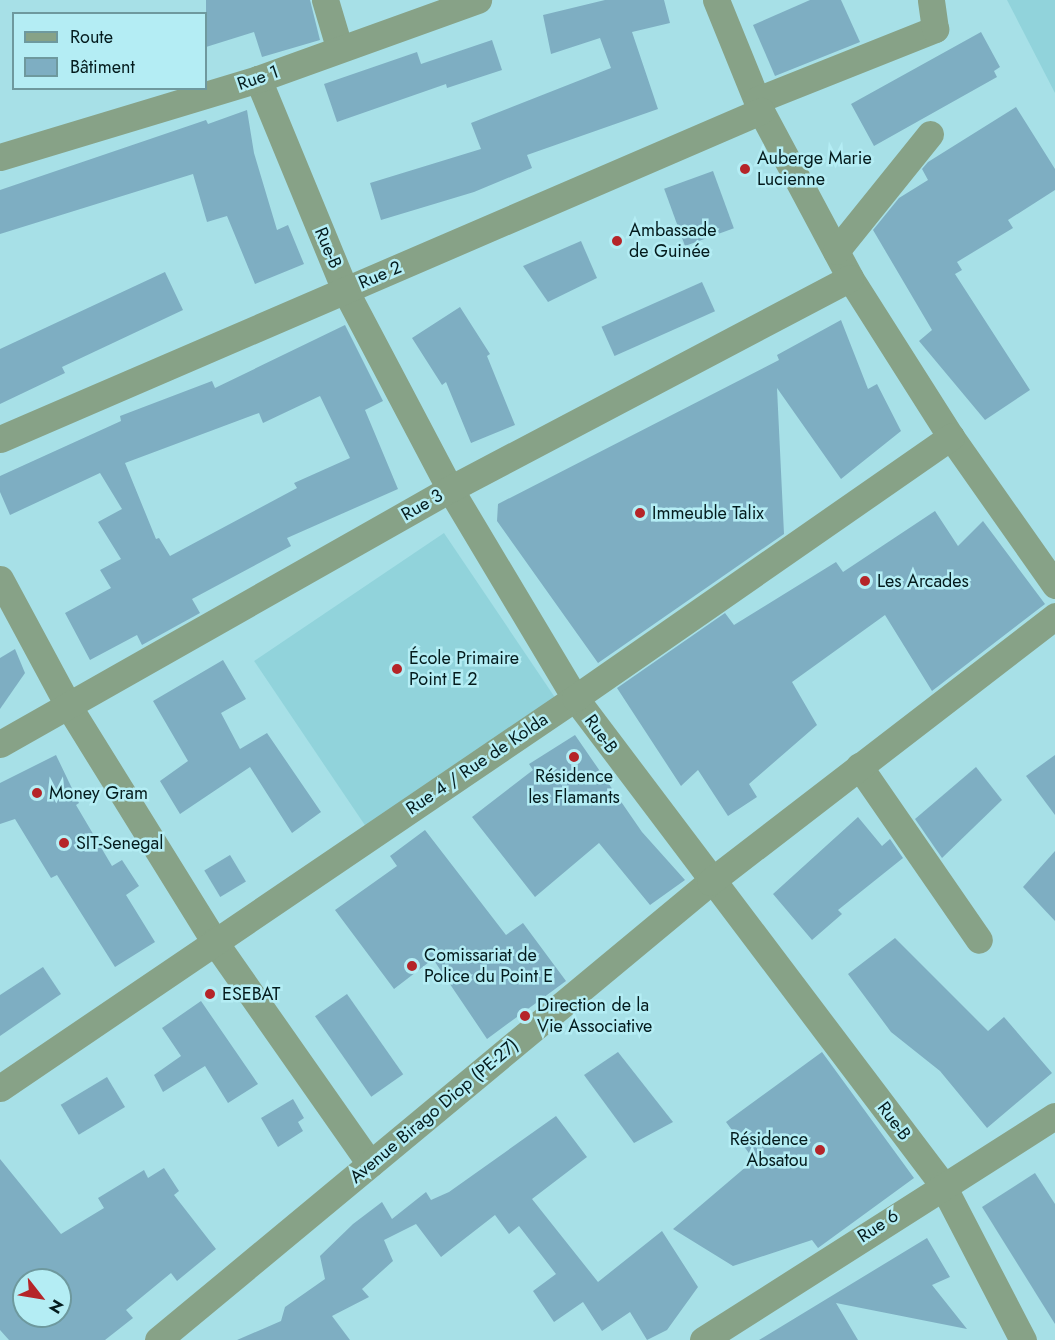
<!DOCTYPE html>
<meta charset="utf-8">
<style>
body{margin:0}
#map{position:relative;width:1055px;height:1340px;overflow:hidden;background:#a7e0e7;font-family:Jost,sans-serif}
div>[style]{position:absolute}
.built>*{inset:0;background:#91d3db;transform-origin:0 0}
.building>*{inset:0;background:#7eaec2;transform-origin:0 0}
.minor>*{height:27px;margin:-13.5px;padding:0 13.5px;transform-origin:13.5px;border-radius:13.5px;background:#87a287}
.dots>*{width:16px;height:16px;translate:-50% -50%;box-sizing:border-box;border:3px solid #b4edf4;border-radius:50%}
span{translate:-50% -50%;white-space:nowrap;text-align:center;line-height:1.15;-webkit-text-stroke:5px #b4edf4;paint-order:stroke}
.street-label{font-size:18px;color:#041b1d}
.poi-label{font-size:18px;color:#041b1d}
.left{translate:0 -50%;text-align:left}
.right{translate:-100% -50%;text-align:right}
.legend{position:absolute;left:12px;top:12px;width:195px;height:78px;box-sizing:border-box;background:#b4edf4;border:2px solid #6e999e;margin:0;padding:8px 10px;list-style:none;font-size:18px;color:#041b1d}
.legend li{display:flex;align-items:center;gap:12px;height:30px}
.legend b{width:30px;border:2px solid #6e999e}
.north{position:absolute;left:12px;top:1268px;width:60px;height:60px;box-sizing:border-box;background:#b4edf4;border:2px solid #6e999e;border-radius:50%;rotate:121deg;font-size:16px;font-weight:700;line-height:24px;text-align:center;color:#041b1d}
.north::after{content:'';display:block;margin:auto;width:21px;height:27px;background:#b52529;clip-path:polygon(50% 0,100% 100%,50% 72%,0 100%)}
</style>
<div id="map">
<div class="built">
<i style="clip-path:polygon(1007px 0,1055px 0,1055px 93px)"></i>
<i style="left:444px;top:533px;width:200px;height:229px;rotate:56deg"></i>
</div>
<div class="building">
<i style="clip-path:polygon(206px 0,310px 0,320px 40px,262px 57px,254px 32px,206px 47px)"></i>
<i style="clip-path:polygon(605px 0,664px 0,670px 23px,632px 32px,658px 109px,527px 155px,532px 168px,474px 192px,381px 220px,370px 183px,481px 149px,471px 123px,611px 68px,600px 38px,551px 54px,543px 15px)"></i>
<i style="clip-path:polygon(810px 0,841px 0,860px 42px,775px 76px,753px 25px)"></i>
<i style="clip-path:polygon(981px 32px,1000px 67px,994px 71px,997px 77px,874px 146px,851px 104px)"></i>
<i style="clip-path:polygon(492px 40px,502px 70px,447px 88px,446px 84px,337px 122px,324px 84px,417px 52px,421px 64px)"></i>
<i style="clip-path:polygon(1016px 107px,1055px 169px,1055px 190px,1008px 220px,1013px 228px,957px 262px,962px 270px,955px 274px,1030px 390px,985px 420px,919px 341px,932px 330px,873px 230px,899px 198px,928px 180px,922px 169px,928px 162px)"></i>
<i style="clip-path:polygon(247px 110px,254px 153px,277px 230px,288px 225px,304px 264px,255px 284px,227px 216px,207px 222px,193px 174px,0 234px,0 190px,206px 120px,208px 124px)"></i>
<i style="left:713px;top:171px;width:61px;height:52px;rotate:70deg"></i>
<i style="clip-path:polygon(581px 241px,597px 278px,548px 302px,523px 266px)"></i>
<i style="clip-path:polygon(165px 272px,183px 310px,62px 367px,65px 373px,0 404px,0 349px)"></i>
<i style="left:702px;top:282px;width:32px;height:110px;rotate:66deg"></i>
<i style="clip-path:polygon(460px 307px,490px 354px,487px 356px,515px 425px,471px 443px,446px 382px,442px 385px,412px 338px)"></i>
<i style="clip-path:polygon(841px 320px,868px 389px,877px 384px,901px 431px,841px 479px,777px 388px,784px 534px,598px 663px,497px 521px,498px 504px,779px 360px,777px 355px)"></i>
<i style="clip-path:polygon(evenodd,345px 325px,383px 401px,365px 410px,398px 489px,287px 538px,291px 546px,192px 599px,200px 613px,142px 645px,137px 635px,90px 660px,65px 613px,111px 588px,100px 570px,121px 559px,98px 522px,122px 509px,100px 473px,10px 515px,0 492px,0 476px,121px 421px,120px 416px,212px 381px,215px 388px,345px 325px,320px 396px,350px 458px,294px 483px,297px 488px,170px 556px,159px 538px,156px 539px,125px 463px,259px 413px,263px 423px,320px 396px)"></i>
<i style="clip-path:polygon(935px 511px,958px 546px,983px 521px,1045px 604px,932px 691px,885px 615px,792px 682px,817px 725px,749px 784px,757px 797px,728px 816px,698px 770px,681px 786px,617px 688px,725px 613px,734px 625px,836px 562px,843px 572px)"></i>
<i style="clip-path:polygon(15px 649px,25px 673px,0 709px,0 658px)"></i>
<i style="clip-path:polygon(223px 660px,246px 699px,221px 713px,240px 749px,267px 733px,321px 812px,292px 833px,250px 767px,180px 814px,160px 781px,188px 761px,153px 701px)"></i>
<i style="clip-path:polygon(575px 735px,642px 832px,685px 880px,650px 905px,599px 843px,535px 897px,472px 817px,533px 770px,529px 764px)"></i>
<i style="clip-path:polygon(56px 755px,79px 803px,76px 805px,112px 866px,122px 860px,139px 886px,126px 895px,155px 942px,115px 967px,57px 875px,51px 878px,15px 819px,0 824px,0 783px)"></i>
<i style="clip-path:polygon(1055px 755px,1055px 815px,1026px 776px)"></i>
<i style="clip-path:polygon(976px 767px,1002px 800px,942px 858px,915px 819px)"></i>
<i style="clip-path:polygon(858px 817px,882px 846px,890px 839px,903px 858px,838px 910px,842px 914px,812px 940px,773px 894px)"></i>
<i style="clip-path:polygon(425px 830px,506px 935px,523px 923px,566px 981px,487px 1039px,433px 959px,394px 989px,335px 910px,397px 866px,390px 856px)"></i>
<i style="clip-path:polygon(1055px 851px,1055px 921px,1023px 887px)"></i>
<i style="left:230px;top:855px;width:31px;height:30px;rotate:59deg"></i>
<i style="clip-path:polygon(895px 938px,988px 1031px,1004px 1017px,1052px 1073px,987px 1128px,940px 1071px,891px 1032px,848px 974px)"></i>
<i style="clip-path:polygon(43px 967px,61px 994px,0 1036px,0 995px)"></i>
<i style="left:347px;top:994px;width:98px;height:39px;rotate:55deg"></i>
<i style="clip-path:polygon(201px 1001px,258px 1084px,228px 1103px,205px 1066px,163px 1092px,154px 1075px,181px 1056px,162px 1028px)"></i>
<i style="clip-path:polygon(618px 1052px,673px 1122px,634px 1143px,584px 1075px)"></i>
<i style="clip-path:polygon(822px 1052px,914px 1178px,818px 1248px,812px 1240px,733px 1266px,673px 1229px,754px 1160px,726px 1122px)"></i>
<i style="left:107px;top:1077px;width:35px;height:54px;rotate:59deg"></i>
<i style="clip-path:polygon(293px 1099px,304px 1118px,298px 1122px,303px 1131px,278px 1147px,261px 1118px)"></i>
<i style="clip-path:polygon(556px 1116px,587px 1157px,532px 1199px,598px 1282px,662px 1231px,698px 1287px,667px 1330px,647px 1340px,630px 1312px,602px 1331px,583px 1302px,554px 1322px,533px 1291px,556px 1274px,519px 1226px,509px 1234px,495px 1215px,441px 1257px,416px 1224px,384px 1240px,393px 1261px,362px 1289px,369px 1297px,332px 1316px,350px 1340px,237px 1340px,281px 1321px,285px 1307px,325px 1279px,320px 1256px,353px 1224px,382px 1202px,392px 1219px,426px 1192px,431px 1200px,449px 1192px)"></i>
<i style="clip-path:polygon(evenodd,0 1159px,61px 1234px,104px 1208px,98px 1198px,144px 1170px,148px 1178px,164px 1168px,179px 1191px,174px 1195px,216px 1249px,177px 1281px,171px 1273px,126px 1310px,133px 1318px,105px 1340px,9px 1340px,0 1330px,0 1159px,24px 1280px,60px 1280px,60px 1316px,24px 1316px,24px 1280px)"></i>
<i style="clip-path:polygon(1035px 1173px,1055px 1204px,1055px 1324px,982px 1207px)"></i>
<i style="clip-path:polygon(927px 1238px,950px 1277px,932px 1285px,967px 1329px,836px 1303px,858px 1340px,759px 1340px)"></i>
</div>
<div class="minor">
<i style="left:325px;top:0;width:49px;rotate:73.4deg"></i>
<i style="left:716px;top:0;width:120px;rotate:67.9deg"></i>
<i style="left:761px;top:111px;width:189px;rotate:61.9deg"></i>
<i style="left:850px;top:278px;width:188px;rotate:57.6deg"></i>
<i style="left:951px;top:437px;width:181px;rotate:54.9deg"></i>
<i style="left:258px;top:79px;width:228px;rotate:67.6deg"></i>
<i style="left:345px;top:290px;width:225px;rotate:62.2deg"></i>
<i style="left:450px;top:489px;width:244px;rotate:59.1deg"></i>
<i style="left:575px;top:698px;width:609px;rotate:52.94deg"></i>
<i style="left:942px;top:1184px;width:176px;rotate:62.6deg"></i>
<i style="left:757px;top:100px;width:192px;rotate:-21.7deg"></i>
<i style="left:935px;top:29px;width:29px;rotate:-98deg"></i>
<i style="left:0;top:157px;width:270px;rotate:-16.8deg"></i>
<i style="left:258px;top:79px;width:234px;rotate:-19.8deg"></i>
<i style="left:836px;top:251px;width:150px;rotate:-51.2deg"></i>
<i style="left:0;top:439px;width:829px;rotate:-23.32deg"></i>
<i style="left:0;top:579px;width:145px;rotate:61.7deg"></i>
<i style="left:69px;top:707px;width:275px;rotate:58.2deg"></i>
<i style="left:214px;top:941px;width:272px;rotate:55deg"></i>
<i style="left:0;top:744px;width:517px;rotate:-29.54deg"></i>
<i style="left:450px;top:489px;width:452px;rotate:-27.8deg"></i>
<i style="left:859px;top:766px;width:211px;rotate:55.4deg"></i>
<i style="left:0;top:1088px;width:695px;rotate:-34.15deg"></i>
<i style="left:575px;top:698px;width:458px;rotate:-34.8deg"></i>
<i style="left:158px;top:1340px;width:717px;rotate:-39.68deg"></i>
<i style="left:710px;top:882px;width:436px;rotate:-37.6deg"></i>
<i style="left:703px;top:1340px;width:417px;rotate:-32.5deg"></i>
</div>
<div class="dots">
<i style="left:745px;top:169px;background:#b52529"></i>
<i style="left:617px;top:241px;background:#b52529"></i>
<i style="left:640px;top:513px;background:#b52529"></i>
<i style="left:865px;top:581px;background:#b52529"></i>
<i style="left:397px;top:669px;background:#b52529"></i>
<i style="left:574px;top:757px;background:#b52529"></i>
<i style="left:37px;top:793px;background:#b52529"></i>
<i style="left:64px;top:843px;background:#b52529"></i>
<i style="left:412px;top:966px;background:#b52529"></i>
<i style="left:210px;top:994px;background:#b52529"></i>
<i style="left:525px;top:1016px;background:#b52529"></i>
<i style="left:820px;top:1150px;background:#b52529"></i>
</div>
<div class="street-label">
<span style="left:258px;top:78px;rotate:-19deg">Rue 1</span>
<span style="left:328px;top:248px;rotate:67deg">Rue-B</span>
<span style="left:380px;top:275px;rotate:-23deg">Rue 2</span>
<span style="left:422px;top:505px;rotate:-30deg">Rue 3</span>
<span style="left:601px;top:734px;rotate:54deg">Rue-B</span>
<span style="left:477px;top:764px;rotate:-34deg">Rue 4 / Rue de Kolda</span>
<span style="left:434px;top:1111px;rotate:-40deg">Avenue Birago Diop (PE-27)</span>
<span style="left:894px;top:1121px;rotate:53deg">Rue-B</span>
<span style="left:878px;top:1226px;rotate:-33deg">Rue 6</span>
</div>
<div class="poi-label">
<span class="left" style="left:757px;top:169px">Auberge Marie<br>Lucienne</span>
<span class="left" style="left:629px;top:241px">Ambassade<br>de Guinée</span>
<span class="left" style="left:652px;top:513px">Immeuble Talix</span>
<span class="left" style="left:877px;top:581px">Les Arcades</span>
<span class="left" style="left:409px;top:669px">École Primaire<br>Point E 2</span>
<span style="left:574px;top:787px">Résidence<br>les Flamants</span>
<span class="left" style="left:49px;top:793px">Money Gram</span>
<span class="left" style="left:76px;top:843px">SIT-Senegal</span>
<span class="left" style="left:424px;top:966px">Comissariat de<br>Police du Point E</span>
<span class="left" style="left:222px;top:994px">ESEBAT</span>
<span class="left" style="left:537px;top:1016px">Direction de la<br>Vie Associative</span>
<span class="right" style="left:808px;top:1150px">Résidence<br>Absatou</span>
</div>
<ul class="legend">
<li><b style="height:8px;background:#87a287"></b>Route</li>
<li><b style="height:16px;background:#7eaec2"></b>Bâtiment</li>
</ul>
<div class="north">N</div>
</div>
